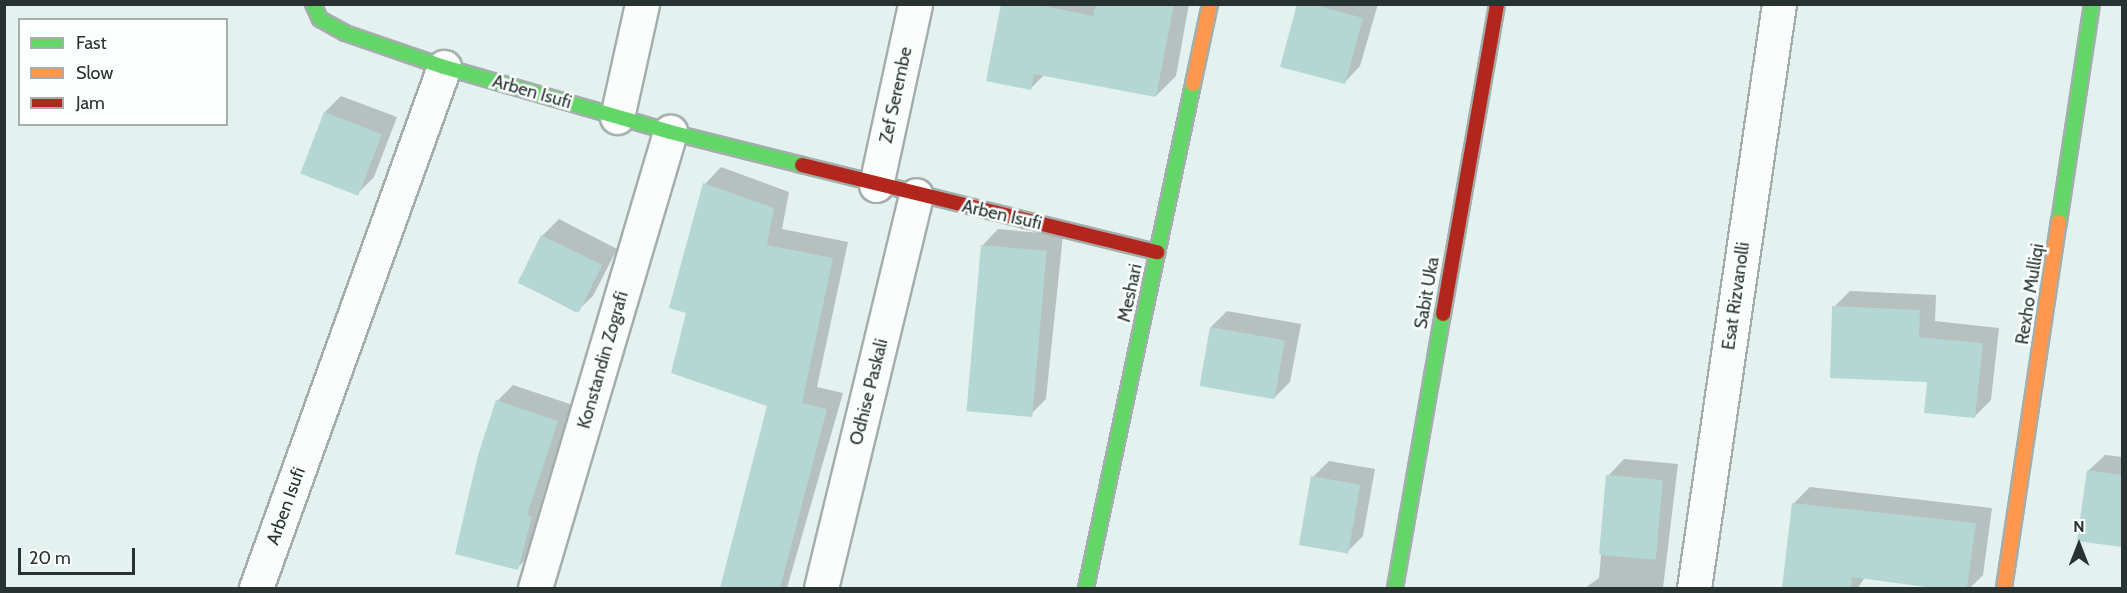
<!DOCTYPE html>
<style>
body{margin:0}
#map{position:relative;width:2127px;height:593px;overflow:hidden;background:#e3f1ef;font-family:Cabin,sans-serif}
div>[style]{position:absolute}
.shadow>*{inset:0;background:#0003}
.building>*{inset:0;background:#b4d7d4;transform-origin:0 0}
.roads{filter:drop-shadow(2px 0 #a3aeac) drop-shadow(-2px 0 #a3aeac) drop-shadow(0 2px #a3aeac) drop-shadow(0 -2px #a3aeac)}
.street>*{height:33px;margin:-16.5px;padding:0 16.5px;transform-origin:16.5px;border-radius:16.5px;background:#fbfdfd}
.fast>*{height:14px;margin:-7px;padding:0 7px;transform-origin:7px;border-radius:7px;background:#63d668}
.slow>*{height:14px;margin:-7px;padding:0 7px;transform-origin:7px;border-radius:7px;background:#ff974d}
.jam>*{height:14px;margin:-7px;padding:0 7px;transform-origin:7px;border-radius:7px;background:#b3261e}
span{translate:-50% -50%;white-space:nowrap;text-align:center;line-height:1.15;-webkit-text-stroke:5px #fafffe;paint-order:stroke}
.street-label{font-size:18px;color:#283231}
.frame{position:absolute;inset:0;border:6px solid #283231;pointer-events:none}
.legend{position:absolute;left:18px;top:18px;width:210px;height:108px;box-sizing:border-box;background:#fafffe;border:2px solid #a6adac;margin:0;padding:8px 10px;list-style:none;font-size:18px;color:#283231}
.legend li{display:flex;align-items:center;gap:12px;height:30px}
.legend b{width:30px;border:2px solid #a6adac}
.north{position:absolute;left:2049px;top:515px;width:60px;height:60px;-webkit-text-stroke:4px #fafffe;paint-order:stroke;rotate:0deg;font-size:16px;font-weight:700;line-height:24px;text-align:center;color:#283231}
.north::after{content:'';display:block;margin:auto;width:21px;height:27px;background:#283231;clip-path:polygon(50% 0,100% 100%,50% 72%,0 100%)}
.scale{position:absolute;left:18px;top:548px;width:117px;height:27px;box-sizing:border-box;border:3px solid #283231;border-top:0;padding-left:8px;font-size:18px;line-height:21px;white-space:nowrap;color:#283231;-webkit-text-stroke:4px #fafffe;paint-order:stroke}
</style>
<div id="map">
<div class="shadow">
<i style="clip-path:polygon(1003px 4px,1189px 4px,1176px 76px,1156px 96px,1044px 75px,1030px 89px)"></i>
<i style="clip-path:polygon(1298px 4px,1378px 4px,1360px 66px,1344px 83px)"></i>
<i style="clip-path:polygon(341px 96px,397px 117px,374px 177px,358px 193px,325px 112px)"></i>
<i style="clip-path:polygon(721px 167px,789px 192px,782px 229px,848px 242px,817px 387px,843px 393px,787px 588px,723px 588px,769px 405px,688px 312px,671px 307px,705px 184px)"></i>
<i style="clip-path:polygon(559px 219px,617px 249px,593px 296px,576px 312px,518px 282px,543px 235px)"></i>
<i style="clip-path:polygon(998px 229px,1063px 235px,1046px 399px,1030px 415px,982px 246px)"></i>
<i style="clip-path:polygon(1850px 291px,1936px 295px,1935px 321px,1999px 328px,1991px 400px,1975px 416px,1928px 381px,1834px 307px)"></i>
<i style="clip-path:polygon(1227px 311px,1301px 324px,1290px 382px,1273px 399px,1211px 327px)"></i>
<i style="clip-path:polygon(513px 385px,573px 405px,542px 499px,547px 500px,534px 552px,517px 568px,497px 401px)"></i>
<i style="clip-path:polygon(2105px 455px,2122px 457px,2122px 545px,2079px 540px,2088px 471px)"></i>
<i style="clip-path:polygon(1624px 459px,1678px 464px,1663px 588px,1585px 588px,1599px 578px,1608px 476px)"></i>
<i style="clip-path:polygon(1329px 461px,1375px 469px,1363px 536px,1347px 552px,1313px 477px)"></i>
<i style="clip-path:polygon(1810px 487px,1992px 508px,1983px 575px,1970px 588px,1865px 577px,1858px 588px,1783px 588px,1794px 503px)"></i>
</div>
<div class="building">
<i style="clip-path:polygon(1001px 4px,1034px 4px,1093px 16px,1096px 4px,1174px 4px,1156px 97px,1034px 74px,1031px 90px,986px 81px)"></i>
<i style="clip-path:polygon(1297px 4px,1312px 4px,1363px 18px,1345px 84px,1280px 67px)"></i>
<i style="left:324px;top:112px;width:62px;height:66px;rotate:21deg"></i>
<i style="clip-path:polygon(703px 183px,774px 208px,767px 245px,833px 258px,802px 403px,827px 409px,780px 588px,720px 588px,767px 406px,671px 373px,686px 313px,669px 308px)"></i>
<i style="left:541px;top:235px;width:68px;height:53px;rotate:26deg"></i>
<i style="left:981px;top:245px;width:66px;height:167px;rotate:5deg"></i>
<i style="clip-path:polygon(1832px 306px,1920px 310px,1919px 337px,1983px 343px,1975px 418px,1924px 413px,1927px 382px,1830px 378px)"></i>
<i style="left:1210px;top:327px;width:76px;height:60px;rotate:10deg"></i>
<i style="clip-path:polygon(496px 400px,558px 421px,527px 515px,532px 516px,518px 570px,455px 554px,478px 455px)"></i>
<i style="clip-path:polygon(2087px 470px,2122px 475px,2122px 547px,2077px 541px)"></i>
<i style="left:1606px;top:475px;width:57px;height:80px;rotate:5deg"></i>
<i style="left:1311px;top:476px;width:50px;height:70px;rotate:10deg"></i>
<i style="clip-path:polygon(1792px 503px,1976px 523px,1967px 588px,1933px 588px,1852px 577px,1851px 588px,1782px 588px)"></i>
</div>
<div class="roads">
<div class="street">
<i style="left:617px;top:117px;width:116px;rotate:-77.5deg"></i>
<i style="left:876px;top:185px;width:185px;rotate:-77.8deg"></i>
<i style="left:256px;top:588px;width:554px;rotate:-70.16deg"></i>
<i style="left:535px;top:588px;width:476px;rotate:-73.5deg"></i>
<i style="left:821px;top:588px;width:404px;rotate:-76.4deg"></i>
<i style="left:1694px;top:588px;width:590px;rotate:-81.72deg"></i>
</div>
<div class="fast">
<i style="left:313px;top:4px;width:17px;rotate:65deg"></i>
<i style="left:320px;top:19px;width:29px;rotate:29deg"></i>
<i style="left:345px;top:33px;width:105px;rotate:19deg"></i>
<i style="left:444px;top:67px;width:235px;rotate:16deg"></i>
<i style="left:670px;top:132px;width:136px;rotate:14deg"></i>
<i style="left:2059px;top:222px;width:220px;rotate:-81.4deg"></i>
<i style="left:1086px;top:588px;width:515px;rotate:-78.01deg"></i>
<i style="left:1395px;top:588px;width:278px;rotate:-80.1deg"></i>
</div>
<div class="slow">
<i style="left:1193px;top:84px;width:82px;rotate:-78deg"></i>
<i style="left:2004px;top:588px;width:370px;rotate:-81.5deg"></i>
</div>
<div class="jam">
<i style="left:802px;top:165px;width:366px;rotate:13.8deg"></i>
<i style="left:1443px;top:314px;width:315px;rotate:-80.1deg"></i>
</div>
</div>
<div class="street-label">
<span style="left:532px;top:92px;rotate:16deg">Arben Isufi</span>
<span style="left:896px;top:95px;rotate:-78deg">Zef Serembe</span>
<span style="left:1002px;top:215px;rotate:13deg">Arben Isufi</span>
<span style="left:1130px;top:293px;rotate:-78deg">Meshari</span>
<span style="left:1427px;top:293px;rotate:-80deg">Sabit Uka</span>
<span style="left:2030px;top:294px;rotate:-81deg">Rexho Mulliqi</span>
<span style="left:1736px;top:296px;rotate:-82deg">Esat Rizvanolli</span>
<span style="left:603px;top:360px;rotate:-74deg">Konstandin Zografi</span>
<span style="left:869px;top:392px;rotate:-76deg">Odhise Paskali</span>
<span style="left:286px;top:506px;rotate:-70deg">Arben Isufi</span>
</div>
<div class="frame"></div>
<ul class="legend">
<li><b style="height:8px;background:#63d668"></b>Fast</li>
<li><b style="height:8px;background:#ff974d"></b>Slow</li>
<li><b style="height:8px;background:#b3261e"></b>Jam</li>
</ul>
<div class="north">N</div>
<div class="scale">20 m</div>
</div>
